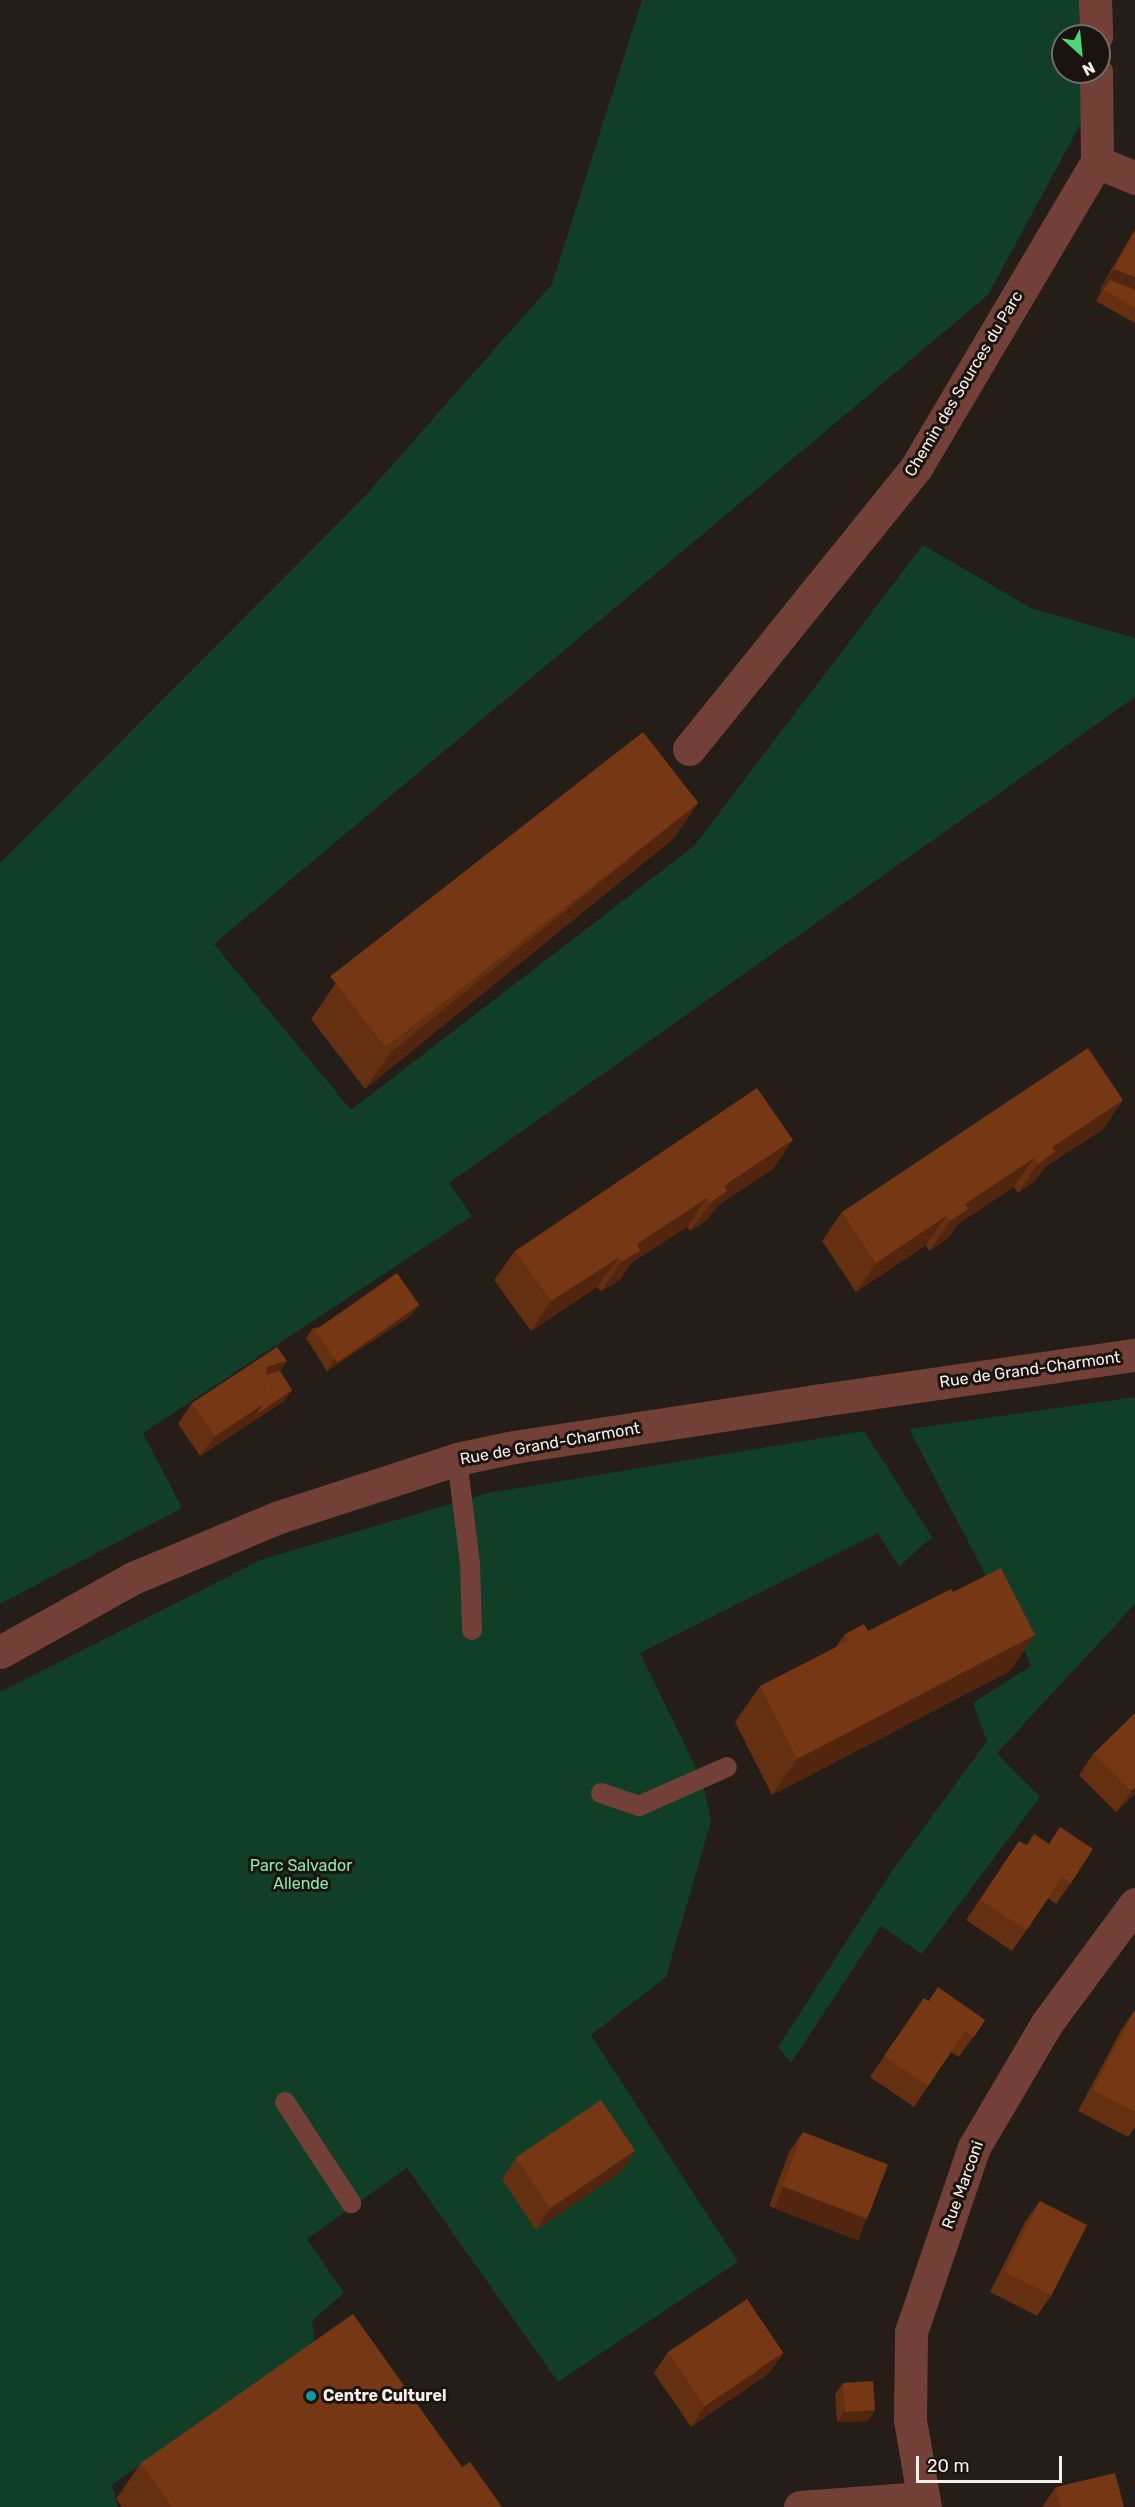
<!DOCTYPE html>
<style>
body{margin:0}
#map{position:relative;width:1135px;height:2507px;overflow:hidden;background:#251d17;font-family:Rubik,sans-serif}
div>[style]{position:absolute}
.green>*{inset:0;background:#103e26}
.service>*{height:20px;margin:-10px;padding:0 10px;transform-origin:10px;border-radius:10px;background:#724036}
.minor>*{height:33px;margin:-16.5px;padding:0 16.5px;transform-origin:16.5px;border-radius:16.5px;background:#724036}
.tertiary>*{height:33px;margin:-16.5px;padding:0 16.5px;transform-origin:16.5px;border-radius:16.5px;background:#724036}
.wall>*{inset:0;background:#652f11}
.shaded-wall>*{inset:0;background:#52260e;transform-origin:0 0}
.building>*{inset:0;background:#753714;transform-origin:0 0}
.dots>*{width:16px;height:16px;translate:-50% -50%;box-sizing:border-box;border:3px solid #1b130e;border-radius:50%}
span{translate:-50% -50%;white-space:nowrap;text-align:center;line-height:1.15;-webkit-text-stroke:6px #1b130e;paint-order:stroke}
.street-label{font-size:16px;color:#f5efeb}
.park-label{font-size:16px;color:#86ebae}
.poi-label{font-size:16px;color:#f5efeb;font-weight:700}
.left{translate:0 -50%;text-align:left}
.north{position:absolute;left:1051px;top:24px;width:60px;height:60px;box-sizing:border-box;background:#1b130e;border:2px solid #726b66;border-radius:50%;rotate:153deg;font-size:16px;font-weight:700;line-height:24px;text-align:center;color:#f5efeb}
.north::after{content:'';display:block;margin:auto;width:21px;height:27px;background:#4bd677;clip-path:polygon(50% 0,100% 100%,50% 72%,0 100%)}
.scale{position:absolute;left:916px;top:2456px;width:146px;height:27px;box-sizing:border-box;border:3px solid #f5efeb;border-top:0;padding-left:8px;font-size:18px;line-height:21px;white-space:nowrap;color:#f5efeb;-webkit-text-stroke:4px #1b130e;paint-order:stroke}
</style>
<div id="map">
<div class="green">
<i style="clip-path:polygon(642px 0,1080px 0,1081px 36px,1063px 36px,1063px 72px,1082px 72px,1083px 119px,988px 295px,214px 944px,351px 1110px,694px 846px,923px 545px,1031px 608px,1135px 638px,1135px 697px,449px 1183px,472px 1216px,143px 1433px,182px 1508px,0 1604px,0 863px,365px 496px,552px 284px)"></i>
<i style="clip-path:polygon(1135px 1397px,1135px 1604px,997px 1753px,1040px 1797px,922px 1954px,881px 1926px,791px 2063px,778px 2047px,892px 1871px,987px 1741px,973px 1703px,1031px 1666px,1008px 1609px,995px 1593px,909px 1429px)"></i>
<i style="clip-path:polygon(864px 1431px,932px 1537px,899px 1567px,878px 1533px,640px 1653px,702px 1780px,711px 1821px,666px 1977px,591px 2035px,738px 2262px,558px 2382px,407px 2168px,307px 2239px,344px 2293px,312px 2321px,315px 2342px,112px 2485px,118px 2507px,0 2507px,0 1692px,263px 1559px,488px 1493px)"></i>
</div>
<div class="service">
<i style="left:457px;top:1459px;width:105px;rotate:82.9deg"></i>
<i style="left:470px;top:1563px;width:67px;rotate:88.3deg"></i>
<i style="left:601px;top:1793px;width:40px;rotate:18.9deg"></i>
<i style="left:639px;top:1806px;width:96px;rotate:-23.9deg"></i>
<i style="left:285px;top:2102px;width:121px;rotate:56.8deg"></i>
</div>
<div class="minor">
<i style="left:1095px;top:0;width:36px;rotate:88deg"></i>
<i style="left:1097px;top:162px;width:41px;rotate:22.8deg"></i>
<i style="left:689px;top:749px;width:363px;rotate:-51.1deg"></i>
<i style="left:917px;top:466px;width:353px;rotate:-59.4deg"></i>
<i style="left:1097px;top:162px;width:90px;rotate:-90.6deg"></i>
<i style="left:800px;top:2507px;width:123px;rotate:-4.2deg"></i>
<i style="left:925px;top:2507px;width:88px;rotate:-99.8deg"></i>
<i style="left:910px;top:2420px;width:88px;rotate:-89.3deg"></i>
<i style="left:911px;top:2332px;width:195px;rotate:-71.2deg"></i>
<i style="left:974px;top:2147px;width:144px;rotate:-59.5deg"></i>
<i style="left:1047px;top:2023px;width:148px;rotate:-53.5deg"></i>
</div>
<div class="tertiary">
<i style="left:0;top:1652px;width:152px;rotate:-29.1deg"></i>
<i style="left:133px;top:1578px;width:158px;rotate:-22.7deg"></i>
<i style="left:279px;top:1517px;width:187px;rotate:-18deg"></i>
<i style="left:457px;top:1459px;width:58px;rotate:-11.9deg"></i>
<i style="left:514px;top:1447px;width:304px;rotate:-8.7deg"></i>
<i style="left:814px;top:1401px;width:324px;rotate:-8.2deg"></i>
</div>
<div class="wall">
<i style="clip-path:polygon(1135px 229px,1135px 323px,1096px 301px,1102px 290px,1100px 289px)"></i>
<i style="clip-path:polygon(698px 803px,673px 839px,365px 1089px,311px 1019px,336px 983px)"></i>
<i style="clip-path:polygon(1123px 1100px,1103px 1129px,1045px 1167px,1035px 1181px,1018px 1193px,1014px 1187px,958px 1224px,948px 1238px,929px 1251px,926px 1245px,856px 1292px,822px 1241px,842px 1212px)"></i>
<i style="clip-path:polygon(773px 1169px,717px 1206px,707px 1220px,690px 1231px,687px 1227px,631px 1263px,620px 1280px,601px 1291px,597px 1287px,531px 1331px,494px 1280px,515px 1251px)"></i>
<i style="clip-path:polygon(412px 1315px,327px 1371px,306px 1338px,313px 1328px)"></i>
<i style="clip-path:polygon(287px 1361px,280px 1371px,292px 1390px,284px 1401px,200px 1456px,178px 1424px,192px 1403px)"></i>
<i style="clip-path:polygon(953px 1592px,1035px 1635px,1010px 1671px,772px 1795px,735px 1722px,760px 1686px,835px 1648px,845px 1634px,868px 1631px)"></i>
<i style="clip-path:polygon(1093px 1754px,1135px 1793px,1116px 1812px,1079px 1775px)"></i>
<i style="clip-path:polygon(1019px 1841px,1071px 1883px,1056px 1904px,1048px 1898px,1012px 1951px,966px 1920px)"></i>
<i style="clip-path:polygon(924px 1998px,928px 2001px,985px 2020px,959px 2057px,951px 2052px,914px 2107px,870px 2077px)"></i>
<i style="clip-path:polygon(1134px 2011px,1135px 2012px,1135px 2127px,1128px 2137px,1078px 2111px,1120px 2032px)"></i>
<i style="clip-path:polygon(803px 2132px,867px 2218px,853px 2238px,769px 2206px,789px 2152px)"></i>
<i style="clip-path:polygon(516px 2158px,621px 2172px,536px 2230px,502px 2179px)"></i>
<i style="clip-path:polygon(1040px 2201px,1051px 2296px,1037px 2316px,990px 2292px,1025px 2222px)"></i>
<i style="clip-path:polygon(668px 2352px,769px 2373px,691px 2427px,654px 2373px)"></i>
<i style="clip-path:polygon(843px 2383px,875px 2410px,868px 2421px,837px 2422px,835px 2394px)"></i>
<i style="clip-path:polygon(141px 2463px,462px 2467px,502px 2507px,122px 2507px,116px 2499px)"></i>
<i style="clip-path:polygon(1056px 2487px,1124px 2507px,1042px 2507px)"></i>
</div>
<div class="shaded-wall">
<i style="clip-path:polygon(1114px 269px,1135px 277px,1135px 304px,1110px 280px,1102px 290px,1100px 289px)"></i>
<i style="clip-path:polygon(698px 803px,673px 839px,365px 1089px,390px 1053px)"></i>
<i style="clip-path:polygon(1123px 1100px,1103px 1129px,1045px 1167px,1035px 1181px,1018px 1193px,1038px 1164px,1052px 1147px)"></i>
<i style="clip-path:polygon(793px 1140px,773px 1169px,717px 1206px,707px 1220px,690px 1231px,724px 1186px)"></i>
<i style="clip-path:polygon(1034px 1158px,1014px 1187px,958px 1224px,948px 1238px,929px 1251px,950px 1221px,965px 1204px)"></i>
<i style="clip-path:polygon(707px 1198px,687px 1227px,631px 1263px,620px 1280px,601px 1291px,621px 1262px,637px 1244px)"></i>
<i style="clip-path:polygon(946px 1216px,926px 1245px,856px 1292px,876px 1263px)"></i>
<i style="clip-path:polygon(618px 1258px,597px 1287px,531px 1331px,551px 1301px)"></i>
<i style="clip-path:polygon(419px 1305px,412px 1315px,327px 1371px,334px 1360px)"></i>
<i style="clip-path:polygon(287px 1361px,272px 1382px,259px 1386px,267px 1367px)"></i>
<i style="clip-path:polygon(292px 1390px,284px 1401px,200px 1456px,215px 1436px,263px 1404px)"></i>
<i style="clip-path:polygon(1035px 1635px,1010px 1671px,772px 1795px,797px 1759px)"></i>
<i style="clip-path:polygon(1135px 1787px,1135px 1793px,1116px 1812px,1131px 1791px)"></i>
<i style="clip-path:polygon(635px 2151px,621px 2172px,536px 2230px,550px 2209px)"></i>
<i style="left:783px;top:2186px;width:90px;height:24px;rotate:21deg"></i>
<i style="clip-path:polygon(784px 2353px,769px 2373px,691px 2427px,705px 2406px)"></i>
<i style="clip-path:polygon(875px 2410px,868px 2421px,837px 2422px,844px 2411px)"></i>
</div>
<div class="building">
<i style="clip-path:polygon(1135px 232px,1135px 277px,1114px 269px)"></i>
<i style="clip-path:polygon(1110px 280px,1135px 290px,1135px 308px,1104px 290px)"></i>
<i style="left:643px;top:732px;width:90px;height:397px;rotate:52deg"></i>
<i style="clip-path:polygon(1088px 1048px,1123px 1100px,1052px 1147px,1055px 1152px,1038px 1164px,1034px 1158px,965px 1204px,968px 1209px,950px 1221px,946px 1216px,876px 1263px,842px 1212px)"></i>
<i style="clip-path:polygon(757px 1088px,793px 1140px,724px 1186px,727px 1191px,711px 1202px,707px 1198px,637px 1244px,640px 1251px,621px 1262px,618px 1258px,551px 1301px,515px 1251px)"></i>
<i style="left:397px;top:1273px;width:39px;height:100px;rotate:55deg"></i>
<i style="clip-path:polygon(277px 1347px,287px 1361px,267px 1367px,263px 1404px,215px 1436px,192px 1403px)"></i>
<i style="clip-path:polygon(280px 1371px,292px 1390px,257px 1414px,263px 1404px,266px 1375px)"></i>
<i style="clip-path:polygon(1001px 1568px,1035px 1635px,797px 1759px,760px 1686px,848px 1641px,845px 1634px,864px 1624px,868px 1631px,951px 1589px,953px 1592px)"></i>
<i style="clip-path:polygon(1135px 1713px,1135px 1787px,1131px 1791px,1093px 1754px)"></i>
<i style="clip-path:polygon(1060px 1827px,1093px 1849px,1071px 1883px,1062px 1877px,1027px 1930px,980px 1900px,1019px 1841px,1027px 1845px,1034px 1834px,1049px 1844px)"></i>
<i style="clip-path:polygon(938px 1987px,985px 2020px,974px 2037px,965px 2031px,928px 2086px,884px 2056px,924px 1998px,929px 2001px)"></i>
<i style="clip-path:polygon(1134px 2011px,1135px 2012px,1135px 2112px,1093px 2090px)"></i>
<i style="left:601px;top:2100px;width:61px;height:103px;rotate:56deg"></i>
<i style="left:803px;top:2132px;width:91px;height:58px;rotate:21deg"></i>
<i style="left:1040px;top:2201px;width:53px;height:79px;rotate:27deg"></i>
<i style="left:747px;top:2299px;width:65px;height:95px;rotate:56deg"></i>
<i style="clip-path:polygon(353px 2314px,462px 2467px,470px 2462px,502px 2507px,172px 2507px,141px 2463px)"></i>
<i style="left:873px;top:2381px;width:29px;height:30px;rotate:86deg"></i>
<i style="clip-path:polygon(1115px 2473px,1124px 2507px,1061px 2507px,1056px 2487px)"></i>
</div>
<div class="dots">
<i style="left:311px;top:2396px;background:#0f9aa8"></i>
</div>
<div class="street-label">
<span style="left:964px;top:384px;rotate:-59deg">Chemin des Sources du Parc</span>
<span style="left:1030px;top:1370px;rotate:-8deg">Rue de Grand-Charmont</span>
<span style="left:550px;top:1444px;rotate:-10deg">Rue de Grand-Charmont</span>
<span style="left:963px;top:2185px;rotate:-70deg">Rue Marconi</span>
</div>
<div class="park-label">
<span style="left:301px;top:1875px">Parc Salvador<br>Allende</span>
</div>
<div class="poi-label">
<span class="left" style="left:323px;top:2396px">Centre Culturel</span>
</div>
<div class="north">N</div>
<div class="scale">20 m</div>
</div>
